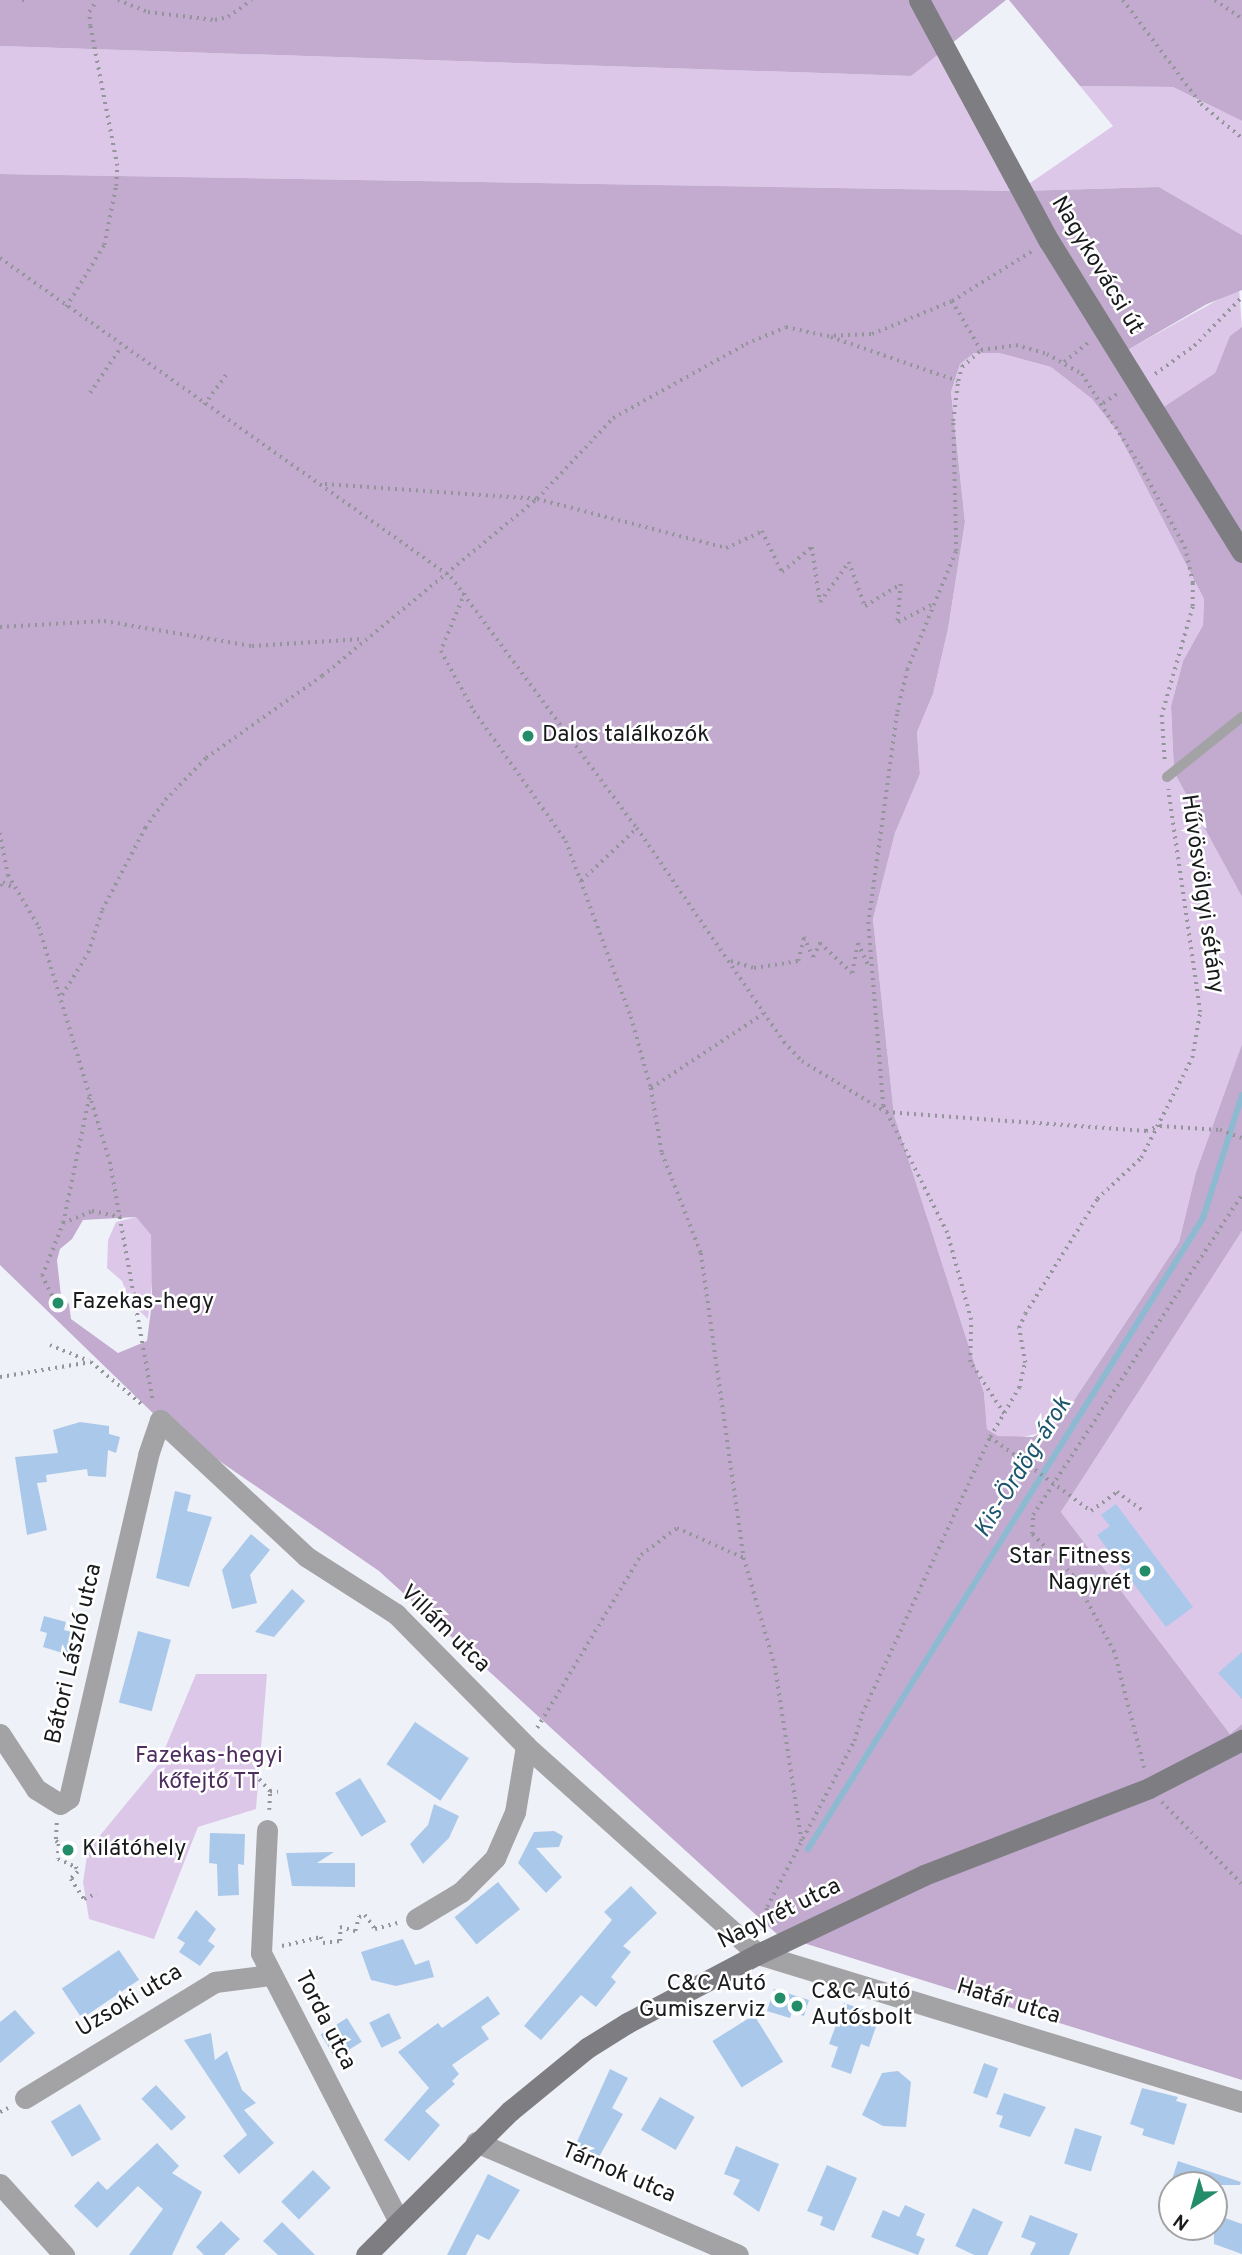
<!DOCTYPE html>
<meta charset="utf-8">
<style>
body{margin:0}
#map{position:relative;width:1242px;height:2255px;overflow:hidden;background:#eff1f9;font-family:Overpass,sans-serif}
div>[style]{position:absolute}
.green>*{inset:0;background:#dcc7e8}
.forest>*{inset:0;background:#c2abcf}
.stream>*{height:6px;margin:-3px;padding:0 3px;transform-origin:3px;border-radius:3px;background:#8dbad0}
.building>*{inset:0;background:#aac9ea;transform-origin:0 0}
.path>*{height:3.5px;margin-top:-1.75px;transform-origin:0;background:repeating-linear-gradient(90deg,#93959a 0 2px,transparent 0 7px)}
.lane>*{height:10px;margin:-5px;padding:0 5px;transform-origin:5px;border-radius:5px;background:#a3a3a6}
.street>*{height:21px;margin:-10.5px;padding:0 10.5px;transform-origin:10.5px;border-radius:10.5px;background:#a3a3a6}
.secondary>*{height:21px;margin:-10.5px;padding:0 10.5px;transform-origin:10.5px;border-radius:10.5px;background:#7d7d82}
.dots>*{width:19px;height:19px;translate:-50% -50%;box-sizing:border-box;border:4px solid #fff;border-radius:50%}
span{translate:-50% -50%;white-space:nowrap;text-align:center;line-height:1.15;-webkit-text-stroke:5px #fff;paint-order:stroke}
.street-label{font-size:23px;color:#191a1c}
.poi-label{font-size:23px;color:#191a1c}
.left{translate:0 -50%;text-align:left}
.right{translate:-100% -50%;text-align:right}
.park-label{font-size:23px;color:#4e2e5e}
.water-label{font-size:24px;color:#1c556d;font-style:italic}
.north{position:absolute;left:1158px;top:2171px;width:70px;height:70px;box-sizing:border-box;background:#fff;border:2px solid #a3a3a4;border-radius:50%;rotate:216deg;font-size:19px;font-weight:700;line-height:28px;text-align:center;color:#191a1c}
.north::after{content:'';display:block;margin:auto;width:24px;height:32px;background:#238d6a;clip-path:polygon(50% 0,100% 100%,50% 72%,0 100%)}
</style>
<div id="map">
<div class="green">
<i style="clip-path:polygon(0 46px,911px 76px,944px 47px,1020px 190px,1113px 126px,1080px 86px,1173px 87px,1242px 121px,1242px 235px,1159px 187px,1020px 191px,0 174px)"></i>
<i style="clip-path:polygon(1239px 288px,1242px 327px,1230px 337px,1215px 373px,1164px 408px,1126px 351px)"></i>
<i style="clip-path:polygon(974px 353px,999px 353px,1051px 367px,1092px 399px,1117px 431px,1204px 599px,1203px 625px,1183px 661px,1171px 706px,1174px 772px,1242px 897px,1242px 1044px,1196px 1172px,1179px 1242px,1059px 1423px,1052px 1430px,1019px 1438px,998px 1436px,987px 1429px,984px 1393px,894px 1115px,873px 919px,895px 833px,920px 774px,917px 732px,933px 694px,948px 629px,965px 522px,951px 392px,960px 364px)"></i>
<i style="clip-path:polygon(136px 1217px,151px 1235px,154px 1265px,148px 1319px,130px 1302px,122px 1281px,107px 1268px,108px 1240px,116px 1222px)"></i>
<i style="clip-path:polygon(1242px 1231px,1242px 1724px,1230px 1734px,1061px 1512px)"></i>
<i style="clip-path:polygon(196px 1674px,267px 1674px,256px 1809px,198px 1827px,154px 1939px,89px 1919px,83px 1882px,88px 1850px,158px 1765px)"></i>
</div>
<div class="forest">
<i style="clip-path:polygon(0 0,1006px 0,911px 76px,0 46px)"></i>
<i style="clip-path:polygon(1009px 0,1242px 0,1242px 121px,1173px 87px,1080px 86px)"></i>
<i style="clip-path:polygon(evenodd,0 174px,1020px 191px,1159px 187px,1242px 235px,1242px 290px,1207px 304px,1126px 351px,1164px 407px,1215px 373px,1230px 336px,1242px 327px,1242px 897px,1174px 772px,1171px 706px,1183px 661px,1203px 625px,1204px 599px,1117px 431px,1092px 399px,1051px 367px,999px 353px,974px 353px,960px 364px,951px 392px,965px 522px,948px 629px,933px 694px,917px 732px,920px 774px,895px 833px,873px 919px,894px 1115px,984px 1393px,987px 1429px,998px 1436px,1033px 1437px,1059px 1423px,1179px 1242px,1196px 1172px,1242px 1044px,1242px 1231px,1061px 1512px,1230px 1734px,1242px 1724px,1242px 2080px,778px 1935px,379px 1571px,160px 1420px,0 1265px,0 174px,136px 1217px,151px 1235px,152px 1302px,147px 1341px,118px 1353px,71px 1319px,69px 1304px,61px 1296px,57px 1260px,60px 1249px,72px 1239px,83px 1220px,136px 1217px)"></i>
</div>
<div class="stream">
<i style="left:808px;top:1849px;width:744px;rotate:-57.95deg"></i>
<i style="left:1203px;top:1218px;width:129px;rotate:-72.4deg"></i>
</div>
<div class="building">
<i style="clip-path:polygon(80px 1422px,109px 1426px,109px 1434px,120px 1437px,116px 1453px,108px 1450px,106px 1477px,88px 1476px,87px 1469px,46px 1475px,47px 1482px,37px 1483px,47px 1530px,27px 1535px,15px 1457px,58px 1453px,53px 1430px)"></i>
<i style="clip-path:polygon(175px 1491px,191px 1495px,187px 1511px,212px 1517px,189px 1587px,156px 1578px)"></i>
<i style="clip-path:polygon(1116px 1504px,1193px 1607px,1166px 1627px,1097px 1535px,1110px 1526px,1101px 1515px)"></i>
<i style="clip-path:polygon(251px 1534px,270px 1550px,250px 1575px,257px 1603px,232px 1609px,222px 1570px)"></i>
<i style="clip-path:polygon(292px 1589px,305px 1601px,274px 1637px,255px 1632px)"></i>
<i style="clip-path:polygon(44px 1616px,66px 1622px,64px 1630px,75px 1633px,69px 1655px,43px 1647px,47px 1633px,40px 1631px)"></i>
<i style="left:138px;top:1631px;width:34px;height:74px;rotate:15deg"></i>
<i style="clip-path:polygon(1242px 1652px,1242px 1699px,1218px 1673px)"></i>
<i style="left:415px;top:1722px;width:65px;height:51px;rotate:34deg"></i>
<i style="left:360px;top:1778px;width:51px;height:29px;rotate:59deg"></i>
<i style="clip-path:polygon(434px 1804px,459px 1816px,449px 1838px,423px 1864px,410px 1844px,428px 1825px)"></i>
<i style="clip-path:polygon(554px 1831px,563px 1836px,559px 1847px,536px 1848px,562px 1877px,546px 1893px,518px 1863px,534px 1832px)"></i>
<i style="clip-path:polygon(210px 1833px,245px 1834px,244px 1865px,238px 1864px,239px 1895px,218px 1896px,217px 1864px,209px 1863px)"></i>
<i style="clip-path:polygon(334px 1852px,317px 1863px,355px 1863px,355px 1887px,292px 1886px,286px 1853px)"></i>
<i style="left:498px;top:1882px;width:35px;height:56px;rotate:51deg"></i>
<i style="clip-path:polygon(631px 1886px,657px 1913px,623px 1946px,631px 1952px,611px 1977px,616px 1982px,596px 2007px,581px 1995px,541px 2040px,524px 2026px,612px 1920px,604px 1912px)"></i>
<i style="clip-path:polygon(196px 1910px,216px 1929px,208px 1941px,215px 1946px,200px 1966px,179px 1952px,185px 1943px,177px 1938px)"></i>
<i style="clip-path:polygon(403px 1939px,415px 1965px,429px 1960px,434px 1977px,396px 1986px,371px 1980px,361px 1952px)"></i>
<i style="left:119px;top:1950px;width:36px;height:69px;rotate:56deg"></i>
<i style="clip-path:polygon(774px 1989px,809px 2000px,804px 2016px,792px 2012px,790px 2018px,767px 2011px)"></i>
<i style="clip-path:polygon(488px 1996px,500px 2014px,481px 2027px,489px 2039px,452px 2065px,459px 2074px,452px 2081px,455px 2084px,425px 2111px,440px 2125px,409px 2161px,384px 2140px,429px 2088px,398px 2052px,438px 2023px,442px 2028px)"></i>
<i style="clip-path:polygon(844px 2003px,880px 2015px,869px 2047px,861px 2044px,851px 2074px,831px 2067px,838px 2047px,829px 2044px)"></i>
<i style="clip-path:polygon(15px 2010px,35px 2033px,0 2063px,0 2022px)"></i>
<i style="left:389px;top:2013px;width:28px;height:22px;rotate:64deg"></i>
<i style="left:754px;top:2015px;width:55px;height:49px;rotate:58deg"></i>
<i style="left:347px;top:2018px;width:28px;height:31px;rotate:58deg"></i>
<i style="clip-path:polygon(211px 2033px,215px 2060px,227px 2051px,242px 2090px,256px 2103px,244px 2110px,274px 2143px,239px 2174px,223px 2156px,247px 2135px,184px 2040px)"></i>
<i style="left:984px;top:2063px;width:15px;height:32px;rotate:20deg"></i>
<i style="clip-path:polygon(610px 2069px,628px 2078px,612px 2108px,623px 2114px,599px 2157px,576px 2144px)"></i>
<i style="clip-path:polygon(898px 2071px,911px 2082px,906px 2127px,883px 2126px,862px 2115px,882px 2073px)"></i>
<i style="left:156px;top:2085px;width:44px;height:20px;rotate:47deg"></i>
<i style="clip-path:polygon(1142px 2088px,1178px 2097px,1176px 2101px,1187px 2104px,1174px 2145px,1142px 2135px,1144px 2129px,1130px 2124px)"></i>
<i style="clip-path:polygon(1004px 2093px,1046px 2107px,1030px 2137px,999px 2127px,1003px 2116px,996px 2114px)"></i>
<i style="left:660px;top:2097px;width:40px;height:38px;rotate:30deg"></i>
<i style="left:80px;top:2104px;width:41px;height:34px;rotate:59deg"></i>
<i style="left:1075px;top:2128px;width:28px;height:37px;rotate:17deg"></i>
<i style="clip-path:polygon(157px 2143px,179px 2166px,172px 2173px,202px 2192px,172px 2255px,129px 2255px,163px 2209px,138px 2186px,97px 2228px,74px 2206px,98px 2181px,107px 2190px)"></i>
<i style="clip-path:polygon(736px 2146px,779px 2164px,759px 2212px,733px 2194px,740px 2180px,724px 2174px)"></i>
<i style="clip-path:polygon(1178px 2161px,1241px 2182px,1240px 2185px,1170px 2185px)"></i>
<i style="clip-path:polygon(827px 2165px,857px 2178px,834px 2231px,820px 2225px,823px 2217px,807px 2211px)"></i>
<i style="left:313px;top:2170px;width:25px;height:45px;rotate:45deg"></i>
<i style="clip-path:polygon(488px 2174px,520px 2190px,489px 2240px,477px 2234px,466px 2255px,447px 2255px)"></i>
<i style="clip-path:polygon(905px 2205px,925px 2214px,916px 2235px,925px 2239px,918px 2255px,871px 2237px,883px 2210px,899px 2217px)"></i>
<i style="left:973px;top:2208px;width:33px;height:42px;rotate:25deg"></i>
<i style="clip-path:polygon(1214px 2214px,1242px 2224px,1242px 2254px,1214px 2244px)"></i>
<i style="clip-path:polygon(1030px 2215px,1078px 2234px,1069px 2255px,1030px 2255px,1036px 2243px,1021px 2237px)"></i>
<i style="clip-path:polygon(221px 2221px,240px 2239px,224px 2255px,204px 2255px,196px 2247px)"></i>
<i style="clip-path:polygon(282px 2222px,315px 2255px,278px 2255px,263px 2241px)"></i>
</div>
<div class="path">
<i style="left:22px;top:0;width:2px"></i>
<i style="left:118px;top:0;width:32px;rotate:22deg"></i>
<i style="left:148px;top:12px;width:67px;rotate:6.8deg"></i>
<i style="left:215px;top:20px;width:13px;rotate:-13deg"></i>
<i style="left:228px;top:17px;width:29px;rotate:-36deg"></i>
<i style="left:1123px;top:0;width:130px;rotate:53.1deg"></i>
<i style="left:1201px;top:104px;width:53px;rotate:39.7deg"></i>
<i style="left:1215px;top:0;width:33px;rotate:35deg"></i>
<i style="left:0;top:258px;width:552px;rotate:35.27deg"></i>
<i style="left:451px;top:577px;width:312px;rotate:53.5deg"></i>
<i style="left:637px;top:828px;width:260px;rotate:55.5deg"></i>
<i style="left:784px;top:1042px;width:26px;rotate:47deg"></i>
<i style="left:802px;top:1061px;width:98px;rotate:31.3deg"></i>
<i style="left:886px;top:1112px;width:261px;rotate:4.2deg"></i>
<i style="left:1146px;top:1131px;width:15px;rotate:-20deg"></i>
<i style="left:1160px;top:1126px;width:60px;rotate:3.8deg"></i>
<i style="left:1220px;top:1130px;width:23px;rotate:20deg"></i>
<i style="left:952px;top:301px;width:57px;rotate:59.4deg"></i>
<i style="left:66px;top:307px;width:73px;rotate:-58.5deg"></i>
<i style="left:104px;top:245px;width:60px;rotate:-78.5deg"></i>
<i style="left:116px;top:186px;width:20px;rotate:-87deg"></i>
<i style="left:117px;top:166px;width:143px;rotate:-100.9deg"></i>
<i style="left:90px;top:26px;width:14px;rotate:-94deg"></i>
<i style="left:89px;top:12px;width:14px;rotate:-56deg"></i>
<i style="left:831px;top:337px;width:134px;rotate:19.1deg"></i>
<i style="left:1064px;top:362px;width:32px;rotate:-39deg"></i>
<i style="left:1155px;top:374px;width:48px;rotate:-35.7deg"></i>
<i style="left:1194px;top:346px;width:69px;rotate:-45.6deg"></i>
<i style="left:90px;top:393px;width:55px;rotate:-56deg"></i>
<i style="left:1103px;top:403px;width:20px;rotate:-33deg"></i>
<i style="left:204px;top:405px;width:37px;rotate:-54deg"></i>
<i style="left:325px;top:484px;width:213px;rotate:4deg"></i>
<i style="left:537px;top:499px;width:195px;rotate:14.5deg"></i>
<i style="left:726px;top:548px;width:40px;rotate:-25deg"></i>
<i style="left:762px;top:531px;width:46px;rotate:64deg"></i>
<i style="left:782px;top:572px;width:39px;rotate:-40deg"></i>
<i style="left:812px;top:547px;width:56px;rotate:81.7deg"></i>
<i style="left:820px;top:602px;width:49px;rotate:-54.1deg"></i>
<i style="left:849px;top:562px;width:47px;rotate:70deg"></i>
<i style="left:865px;top:606px;width:42px;rotate:-31.4deg"></i>
<i style="left:901px;top:584px;width:38px;rotate:95deg"></i>
<i style="left:898px;top:622px;width:39px;rotate:-27deg"></i>
<i style="left:465px;top:593px;width:63px;rotate:112.5deg"></i>
<i style="left:441px;top:651px;width:68px;rotate:61.2deg"></i>
<i style="left:474px;top:711px;width:159px;rotate:54.7deg"></i>
<i style="left:566px;top:841px;width:188px;rotate:69.7deg"></i>
<i style="left:631px;top:1017px;width:74px;rotate:74.3deg"></i>
<i style="left:651px;top:1088px;width:66px;rotate:80.4deg"></i>
<i style="left:662px;top:1153px;width:107px;rotate:68.7deg"></i>
<i style="left:701px;top:1253px;width:308px;rotate:82deg"></i>
<i style="left:744px;top:1558px;width:112px;rotate:74deg"></i>
<i style="left:775px;top:1666px;width:179px;rotate:81.3deg"></i>
<i style="left:0;top:627px;width:104px;rotate:-3.3deg"></i>
<i style="left:104px;top:621px;width:150px;rotate:9.6deg"></i>
<i style="left:252px;top:646px;width:111px;rotate:-3.6deg"></i>
<i style="left:0;top:833px;width:43px;rotate:79.2deg"></i>
<i style="left:8px;top:875px;width:61px;rotate:59.2deg"></i>
<i style="left:39px;top:927px;width:245px;rotate:73.2deg"></i>
<i style="left:110px;top:1162px;width:244px;rotate:79.8deg"></i>
<i style="left:581px;top:881px;width:77px;rotate:-43.4deg"></i>
<i style="left:0;top:886px;width:5px;rotate:-53deg"></i>
<i style="left:3px;top:882px;width:13px;rotate:29deg"></i>
<i style="left:731px;top:961px;width:24px;rotate:17deg"></i>
<i style="left:754px;top:968px;width:45px;rotate:-9deg"></i>
<i style="left:798px;top:961px;width:25px;rotate:-76deg"></i>
<i style="left:804px;top:937px;width:22px;rotate:66deg"></i>
<i style="left:813px;top:957px;width:16px;rotate:-63deg"></i>
<i style="left:820px;top:943px;width:44px;rotate:43.2deg"></i>
<i style="left:852px;top:973px;width:31px;rotate:-79deg"></i>
<i style="left:858px;top:943px;width:26px;rotate:65deg"></i>
<i style="left:62px;top:995px;width:49px;rotate:-58.2deg"></i>
<i style="left:88px;top:953px;width:45px;rotate:-72deg"></i>
<i style="left:102px;top:910px;width:93px;rotate:-62.3deg"></i>
<i style="left:145px;top:828px;width:34px;rotate:-54deg"></i>
<i style="left:165px;top:800px;width:59px;rotate:-45.7deg"></i>
<i style="left:206px;top:758px;width:142px;rotate:-35.3deg"></i>
<i style="left:322px;top:676px;width:278px;rotate:-39.5deg"></i>
<i style="left:537px;top:499px;width:111px;rotate:-46.8deg"></i>
<i style="left:613px;top:418px;width:152px;rotate:-29.1deg"></i>
<i style="left:746px;top:344px;width:43px;rotate:-23deg"></i>
<i style="left:786px;top:327px;width:42px;rotate:12.4deg"></i>
<i style="left:827px;top:336px;width:45px;rotate:-2.5deg"></i>
<i style="left:872px;top:334px;width:87px;rotate:-22.4deg"></i>
<i style="left:952px;top:301px;width:94px;rotate:-32deg"></i>
<i style="left:651px;top:1088px;width:134px;rotate:-33.5deg"></i>
<i style="left:63px;top:1223px;width:128px;rotate:-78.3deg"></i>
<i style="left:55px;top:1302px;width:29px;rotate:-117deg"></i>
<i style="left:42px;top:1276px;width:57px;rotate:-68.4deg"></i>
<i style="left:63px;top:1223px;width:31px;rotate:-22deg"></i>
<i style="left:92px;top:1211px;width:30px;rotate:12deg"></i>
<i style="left:50px;top:1345px;width:42px;rotate:22.3deg"></i>
<i style="left:0;top:1377px;width:92px;rotate:-9.4deg"></i>
<i style="left:91px;top:1362px;width:70px;rotate:39.8deg"></i>
<i style="left:1004px;top:1414px;width:62px;rotate:-123.2deg"></i>
<i style="left:970px;top:1362px;width:42px;rotate:-88.6deg"></i>
<i style="left:971px;top:1320px;width:90px;rotate:-105.4deg"></i>
<i style="left:947px;top:1233px;width:142px;rotate:-116.7deg"></i>
<i style="left:883px;top:1106px;width:183px;rotate:-94.7deg"></i>
<i style="left:868px;top:924px;width:214px;rotate:-82.2deg"></i>
<i style="left:897px;top:712px;width:43px;rotate:-76.6deg"></i>
<i style="left:907px;top:670px;width:129px;rotate:-67.6deg"></i>
<i style="left:956px;top:551px;width:130px;rotate:-91.3deg"></i>
<i style="left:953px;top:421px;width:40px;rotate:-82.9deg"></i>
<i style="left:958px;top:381px;width:15px;rotate:-74deg"></i>
<i style="left:962px;top:367px;width:25px;rotate:-42deg"></i>
<i style="left:981px;top:350px;width:35px;rotate:-8deg"></i>
<i style="left:1016px;top:345px;width:32px;rotate:16deg"></i>
<i style="left:1047px;top:354px;width:40px;rotate:29.7deg"></i>
<i style="left:1082px;top:374px;width:110px;rotate:57.6deg"></i>
<i style="left:1141px;top:467px;width:91px;rotate:61.2deg"></i>
<i style="left:1185px;top:547px;width:37px;rotate:77deg"></i>
<i style="left:1193px;top:583px;width:24px;rotate:90deg"></i>
<i style="left:1193px;top:607px;width:112px;rotate:106deg"></i>
<i style="left:1162px;top:715px;width:46px;rotate:86.3deg"></i>
<i style="left:990px;top:1437px;width:125px;rotate:36.2deg"></i>
<i style="left:1091px;top:1511px;width:32px;rotate:-36deg"></i>
<i style="left:1117px;top:1492px;width:34px;rotate:36deg"></i>
<i style="left:537px;top:1728px;width:202px;rotate:-59deg"></i>
<i style="left:641px;top:1555px;width:45px;rotate:-36.9deg"></i>
<i style="left:677px;top:1528px;width:73px;rotate:24.1deg"></i>
<i style="left:1144px;top:1768px;width:120px;rotate:-104.5deg"></i>
<i style="left:1114px;top:1652px;width:86px;rotate:-118.3deg"></i>
<i style="left:1073px;top:1576px;width:59px;rotate:-134.3deg"></i>
<i style="left:1032px;top:1534px;width:19px;rotate:-87deg"></i>
<i style="left:1033px;top:1515px;width:382px;rotate:-56.9deg"></i>
<i style="left:255px;top:1774px;width:23px;rotate:49deg"></i>
<i style="left:1162px;top:1802px;width:115px;rotate:45.7deg"></i>
<i style="left:269px;top:1810px;width:19px;rotate:-87deg"></i>
<i style="left:270px;top:1791px;width:8px;rotate:7deg"></i>
<i style="left:57px;top:1823px;width:18px;rotate:93deg"></i>
<i style="left:56px;top:1841px;width:15px;rotate:37deg"></i>
<i style="left:59px;top:1844px;width:15px;rotate:94deg"></i>
<i style="left:58px;top:1859px;width:20px;rotate:24deg"></i>
<i style="left:76px;top:1867px;width:5px;rotate:68deg"></i>
<i style="left:78px;top:1872px;width:10px;rotate:135deg"></i>
<i style="left:71px;top:1879px;width:24px;rotate:57deg"></i>
<i style="left:84px;top:1899px;width:14px;rotate:-25deg"></i>
<i style="left:762px;top:1931px;width:25px;rotate:-78deg"></i>
<i style="left:767px;top:1907px;width:187px;rotate:-62.3deg"></i>
<i style="left:854px;top:1741px;width:28px;rotate:-73deg"></i>
<i style="left:862px;top:1714px;width:305px;rotate:-65.2deg"></i>
<i style="left:990px;top:1437px;width:57px;rotate:-59.4deg"></i>
<i style="left:1019px;top:1388px;width:26px;rotate:-77deg"></i>
<i style="left:1025px;top:1363px;width:36px;rotate:-100deg"></i>
<i style="left:1019px;top:1328px;width:15px;rotate:-67deg"></i>
<i style="left:1025px;top:1314px;width:136px;rotate:-57.9deg"></i>
<i style="left:1097px;top:1199px;width:60px;rotate:-43deg"></i>
<i style="left:1141px;top:1158px;width:112px;rotate:-63deg"></i>
<i style="left:1192px;top:1058px;width:47px;rotate:-80.1deg"></i>
<i style="left:1200px;top:1012px;width:225px;rotate:-98.2deg"></i>
<i style="left:282px;top:1946px;width:40px;rotate:-13deg"></i>
<i style="left:321px;top:1937px;width:6px;rotate:72deg"></i>
<i style="left:323px;top:1943px;width:17px;rotate:-7deg"></i>
<i style="left:340px;top:1941px;width:14px;rotate:-90deg"></i>
<i style="left:340px;top:1927px;width:16px;rotate:15deg"></i>
<i style="left:355px;top:1931px;width:15px;rotate:-74deg"></i>
<i style="left:359px;top:1917px;width:6px;rotate:-18deg"></i>
<i style="left:365px;top:1915px;width:17px;rotate:54deg"></i>
<i style="left:375px;top:1929px;width:23px;rotate:-15deg"></i>
<i style="left:0;top:2112px;width:9px;rotate:-27deg"></i>
</div>
<div class="lane">
<i style="left:1167px;top:777px;width:96px;rotate:-38.7deg"></i>
</div>
<div class="street">
<i style="left:0;top:1734px;width:66px;rotate:56.8deg"></i>
<i style="left:36px;top:1789px;width:28px;rotate:32deg"></i>
<i style="left:60px;top:1804px;width:11px;rotate:-34deg"></i>
<i style="left:69px;top:1798px;width:352px;rotate:-77deg"></i>
<i style="left:148px;top:1455px;width:37px;rotate:-71deg"></i>
<i style="left:160px;top:1420px;width:201px;rotate:43deg"></i>
<i style="left:307px;top:1557px;width:106px;rotate:32.6deg"></i>
<i style="left:396px;top:1614px;width:185px;rotate:45.4deg"></i>
<i style="left:526px;top:1746px;width:312px;rotate:41.9deg"></i>
<i style="left:758px;top:1954px;width:506px;rotate:17deg"></i>
<i style="left:267px;top:1830px;width:123px;rotate:92.8deg"></i>
<i style="left:261px;top:1953px;width:302px;rotate:62.8deg"></i>
<i style="left:416px;top:1919px;width:52px;rotate:-31deg"></i>
<i style="left:461px;top:1892px;width:48px;rotate:-45deg"></i>
<i style="left:495px;top:1858px;width:50px;rotate:-66.5deg"></i>
<i style="left:515px;top:1812px;width:67px;rotate:-80.5deg"></i>
<i style="left:25px;top:2098px;width:223px;rotate:-31.4deg"></i>
<i style="left:215px;top:1982px;width:55px;rotate:-7.3deg"></i>
<i style="left:476px;top:2142px;width:285px;rotate:23.3deg"></i>
<i style="left:0;top:2184px;width:96px;rotate:48deg"></i>
</div>
<div class="secondary">
<i style="left:919px;top:0;width:274px;rotate:61.7deg"></i>
<i style="left:1049px;top:241px;width:366px;rotate:58.2deg"></i>
<i style="left:366px;top:2255px;width:204px;rotate:-45deg"></i>
<i style="left:510px;top:2111px;width:99px;rotate:-39.3deg"></i>
<i style="left:587px;top:2048px;width:47px;rotate:-32deg"></i>
<i style="left:627px;top:2023px;width:148px;rotate:-27.8deg"></i>
<i style="left:758px;top:1954px;width:184px;rotate:-25.4deg"></i>
<i style="left:924px;top:1875px;width:241px;rotate:-21.1deg"></i>
<i style="left:1149px;top:1788px;width:105px;rotate:-27.3deg"></i>
</div>
<div class="dots">
<i style="left:528px;top:736px;background:#238d6a"></i>
<i style="left:58px;top:1303px;background:#238d6a"></i>
<i style="left:1145px;top:1571px;background:#238d6a"></i>
<i style="left:68px;top:1850px;background:#238d6a"></i>
<i style="left:780px;top:1998px;background:#238d6a"></i>
<i style="left:797px;top:2006px;background:#238d6a"></i>
</div>
<div class="street-label">
<span style="left:1096px;top:266px;rotate:59deg">Nagykovácsi út</span>
<span style="left:1201px;top:894px;rotate:82deg">Hűvösvölgyi sétány</span>
<span style="left:444px;top:1630px;rotate:44deg">Villám utca</span>
<span style="left:75px;top:1654px;rotate:-77deg">Bátori László utca</span>
<span style="left:780px;top:1915px;rotate:-26deg">Nagyrét utca</span>
<span style="left:130px;top:2002px;rotate:-31deg">Uzsoki utca</span>
<span style="left:1008px;top:2003px;rotate:17deg">Határ utca</span>
<span style="left:324px;top:2021px;rotate:63deg">Torda utca</span>
<span style="left:618px;top:2174px;rotate:23deg">Tárnok utca</span>
</div>
<div class="poi-label">
<span class="left" style="left:542px;top:736px">Dalos találkozók</span>
<span class="left" style="left:72px;top:1303px">Fazekas-hegy</span>
<span class="right" style="left:1131px;top:1571px">Star Fitness<br>Nagyrét</span>
<span class="left" style="left:82px;top:1850px">Kilátóhely</span>
<span class="right" style="left:766px;top:1998px">C&amp;C Autó<br>Gumiszerviz</span>
<span class="left" style="left:811px;top:2006px">C&amp;C Autó<br>Autósbolt</span>
</div>
<div class="park-label">
<span style="left:209px;top:1770px">Fazekas-hegyi<br>kőfejtő TT</span>
</div>
<div class="water-label">
<span style="left:1024px;top:1468px;rotate:-58deg">Kis-Ördög-árok</span>
</div>
<div class="north">N</div>
</div>
